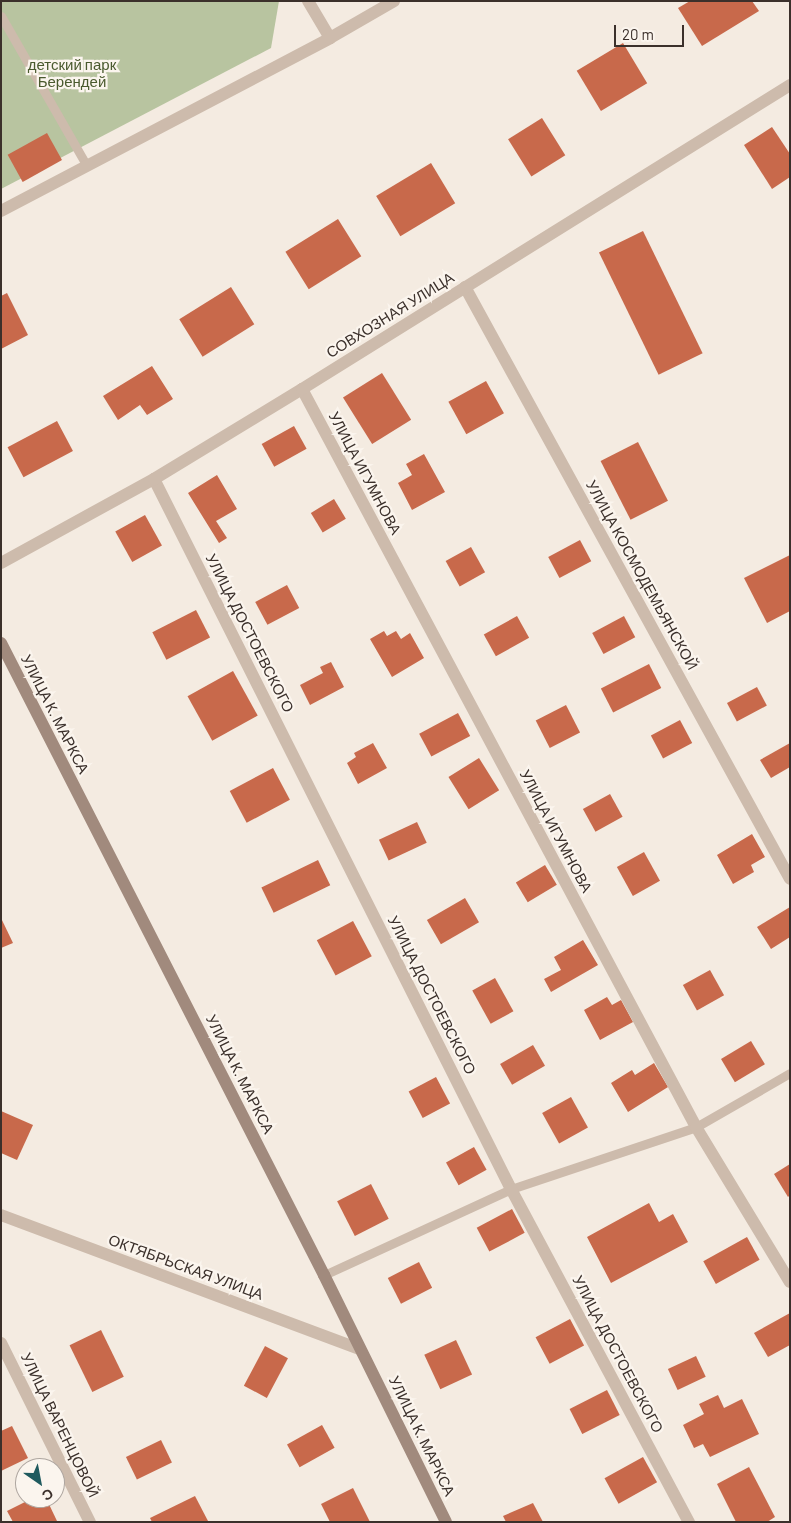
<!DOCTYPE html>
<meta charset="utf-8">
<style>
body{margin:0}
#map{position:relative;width:791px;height:1523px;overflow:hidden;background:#f4ebe1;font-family:Barlow,sans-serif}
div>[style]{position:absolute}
.green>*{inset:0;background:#b8c4a0}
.building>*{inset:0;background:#c8694b;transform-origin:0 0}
.service>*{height:9px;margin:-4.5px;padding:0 4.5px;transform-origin:4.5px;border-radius:4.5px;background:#cdbbac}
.minor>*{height:12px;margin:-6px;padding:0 6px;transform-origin:6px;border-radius:6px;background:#cdbbac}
.tertiary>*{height:12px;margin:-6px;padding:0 6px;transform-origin:6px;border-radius:6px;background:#cdbbac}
.secondary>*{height:12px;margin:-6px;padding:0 6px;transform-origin:6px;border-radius:6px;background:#a18a7d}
span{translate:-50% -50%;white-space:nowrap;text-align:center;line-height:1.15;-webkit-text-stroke:4.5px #fbf5ee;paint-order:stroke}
.park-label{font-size:15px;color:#4a5a2e}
.street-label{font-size:15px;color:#3b302b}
.frame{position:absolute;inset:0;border:2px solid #3b302b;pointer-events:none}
.north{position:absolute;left:15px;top:1458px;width:50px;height:50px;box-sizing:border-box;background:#fbf5ee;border:1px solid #aea6a0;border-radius:50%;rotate:147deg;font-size:14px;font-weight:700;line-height:20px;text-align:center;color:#3b302b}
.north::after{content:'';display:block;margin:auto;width:18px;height:22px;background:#1f5a5e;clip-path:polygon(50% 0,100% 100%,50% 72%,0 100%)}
.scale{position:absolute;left:614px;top:25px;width:70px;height:22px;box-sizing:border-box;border:2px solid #3b302b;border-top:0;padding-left:6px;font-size:15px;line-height:18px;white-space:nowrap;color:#3b302b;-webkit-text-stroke:4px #fbf5ee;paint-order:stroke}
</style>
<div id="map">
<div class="green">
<i style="clip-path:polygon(1px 1px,279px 1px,271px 48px,1px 189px)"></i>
</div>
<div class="building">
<i style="clip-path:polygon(690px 1px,752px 1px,759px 11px,702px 46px,678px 8px)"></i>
<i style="left:623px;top:43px;width:47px;height:54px;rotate:59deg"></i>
<i style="left:542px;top:118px;width:44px;height:40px;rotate:58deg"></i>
<i style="clip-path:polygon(772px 127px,790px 154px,790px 177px,772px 189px,744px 145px)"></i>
<i style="left:47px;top:133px;width:31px;height:45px;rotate:61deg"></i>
<i style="left:431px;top:163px;width:47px;height:64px;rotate:59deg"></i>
<i style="left:338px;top:219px;width:44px;height:62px;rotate:58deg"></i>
<i style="left:643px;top:231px;width:136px;height:49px;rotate:64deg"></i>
<i style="left:231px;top:287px;width:44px;height:61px;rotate:58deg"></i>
<i style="clip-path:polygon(7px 293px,28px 335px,1px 349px,1px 296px)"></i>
<i style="clip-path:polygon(152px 366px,173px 399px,147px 415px,140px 405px,118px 420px,103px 396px)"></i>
<i style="left:382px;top:373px;width:55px;height:46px;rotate:58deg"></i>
<i style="left:486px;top:381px;width:37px;height:43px;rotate:61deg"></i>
<i style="left:57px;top:421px;width:34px;height:56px;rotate:62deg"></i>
<i style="left:294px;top:426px;width:26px;height:37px;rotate:61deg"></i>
<i style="left:638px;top:442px;width:66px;height:42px;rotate:63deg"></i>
<i style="clip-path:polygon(424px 454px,445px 492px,412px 510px,398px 483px,412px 475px,406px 464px)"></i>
<i style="clip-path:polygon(217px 475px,237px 509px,216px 521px,227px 538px,219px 543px,188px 493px)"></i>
<i style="left:334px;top:499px;width:23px;height:27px;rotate:59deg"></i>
<i style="left:145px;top:515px;width:35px;height:34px;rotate:61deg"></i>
<i style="left:580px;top:540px;width:24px;height:36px;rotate:62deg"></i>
<i style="left:471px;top:547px;width:29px;height:29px;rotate:61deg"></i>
<i style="clip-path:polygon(790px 555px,790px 611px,767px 623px,744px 578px)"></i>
<i style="left:287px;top:585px;width:26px;height:36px;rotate:62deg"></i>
<i style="left:196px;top:610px;width:31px;height:49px;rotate:63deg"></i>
<i style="left:517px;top:616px;width:25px;height:38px;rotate:61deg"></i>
<i style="left:624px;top:616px;width:24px;height:36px;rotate:62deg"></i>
<i style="clip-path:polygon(384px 631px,387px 636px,396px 631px,401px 639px,410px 633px,424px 658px,392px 677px,370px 639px)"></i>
<i style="clip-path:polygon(331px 662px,344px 687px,310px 705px,300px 685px,323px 673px,320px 667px)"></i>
<i style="left:649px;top:664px;width:27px;height:54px;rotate:63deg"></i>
<i style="left:233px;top:671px;width:51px;height:52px;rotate:61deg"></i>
<i style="left:757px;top:687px;width:21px;height:34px;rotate:62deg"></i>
<i style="left:566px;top:705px;width:31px;height:34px;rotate:63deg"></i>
<i style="left:458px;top:713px;width:26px;height:44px;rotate:62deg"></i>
<i style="left:680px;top:720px;width:26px;height:33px;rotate:62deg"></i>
<i style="clip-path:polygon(373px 743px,387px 768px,358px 784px,347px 763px,356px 757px,354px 753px)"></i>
<i style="clip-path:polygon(790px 743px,790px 767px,771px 778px,760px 760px)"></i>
<i style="left:479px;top:758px;width:38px;height:36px;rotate:58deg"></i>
<i style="left:273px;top:768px;width:36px;height:49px;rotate:62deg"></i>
<i style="left:610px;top:794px;width:26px;height:31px;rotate:61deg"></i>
<i style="left:417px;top:822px;width:23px;height:42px;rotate:65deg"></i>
<i style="clip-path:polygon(752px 834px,765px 857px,751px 865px,754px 872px,733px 884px,717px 855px)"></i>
<i style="left:644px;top:852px;width:33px;height:31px;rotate:61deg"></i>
<i style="left:318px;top:860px;width:28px;height:63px;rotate:64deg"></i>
<i style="left:545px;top:865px;width:23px;height:34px;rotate:59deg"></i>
<i style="left:465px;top:898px;width:28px;height:44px;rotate:60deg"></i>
<i style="clip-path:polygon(790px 907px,790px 937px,771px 949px,757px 927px)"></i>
<i style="clip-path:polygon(1px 918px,13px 943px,1px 948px)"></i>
<i style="left:353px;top:921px;width:40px;height:41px;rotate:62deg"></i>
<i style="clip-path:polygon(583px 940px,598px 965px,551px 992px,544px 979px,561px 970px,554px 957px)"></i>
<i style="left:710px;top:970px;width:29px;height:31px;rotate:61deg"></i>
<i style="left:495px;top:978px;width:38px;height:26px;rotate:61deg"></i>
<i style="clip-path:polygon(607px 997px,612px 1005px,621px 1000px,633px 1022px,600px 1040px,584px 1010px)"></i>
<i style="left:751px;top:1041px;width:27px;height:35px;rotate:59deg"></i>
<i style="left:533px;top:1045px;width:24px;height:38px;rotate:60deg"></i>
<i style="clip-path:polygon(654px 1063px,668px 1087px,628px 1112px,611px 1083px,632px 1070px,635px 1075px)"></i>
<i style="left:436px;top:1077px;width:30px;height:31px;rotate:62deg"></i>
<i style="left:571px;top:1097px;width:35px;height:33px;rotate:61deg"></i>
<i style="clip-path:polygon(1px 1111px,33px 1125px,17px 1160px,1px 1153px)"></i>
<i style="left:474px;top:1147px;width:26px;height:32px;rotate:61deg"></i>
<i style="clip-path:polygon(790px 1164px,790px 1195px,788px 1197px,774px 1174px)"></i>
<i style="left:371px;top:1184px;width:39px;height:38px;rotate:63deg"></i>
<i style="clip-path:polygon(649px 1203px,659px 1222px,673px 1214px,688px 1242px,611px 1283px,587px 1237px)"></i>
<i style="left:512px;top:1209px;width:27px;height:40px;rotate:62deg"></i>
<i style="left:747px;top:1237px;width:26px;height:50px;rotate:61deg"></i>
<i style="left:419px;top:1262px;width:29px;height:35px;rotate:63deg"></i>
<i style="clip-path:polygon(790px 1313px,790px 1345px,768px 1357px,754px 1333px)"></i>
<i style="left:570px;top:1319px;width:30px;height:39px;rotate:62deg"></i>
<i style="left:101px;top:1330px;width:52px;height:35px;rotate:64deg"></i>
<i style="left:456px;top:1340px;width:38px;height:35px;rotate:65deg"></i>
<i style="left:265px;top:1346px;width:26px;height:45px;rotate:28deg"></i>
<i style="left:696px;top:1356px;width:23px;height:31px;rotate:65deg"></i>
<i style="left:607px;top:1390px;width:28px;height:42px;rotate:63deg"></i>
<i style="clip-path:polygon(718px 1395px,724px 1408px,742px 1399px,759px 1434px,710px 1457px,703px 1444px,694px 1448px,683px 1425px,704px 1414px,699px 1404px)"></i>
<i style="left:322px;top:1425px;width:26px;height:40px;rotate:61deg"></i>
<i style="clip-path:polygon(12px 1426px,28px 1458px,1px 1471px,1px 1431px)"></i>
<i style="left:161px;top:1440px;width:25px;height:39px;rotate:64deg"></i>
<i style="left:643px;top:1457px;width:29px;height:44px;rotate:61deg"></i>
<i style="clip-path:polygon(749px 1467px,775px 1517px,767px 1522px,736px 1522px,717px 1484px)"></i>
<i style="clip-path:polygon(353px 1488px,370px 1522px,330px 1522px,321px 1504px)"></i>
<i style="clip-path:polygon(195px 1496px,208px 1521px,152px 1522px,150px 1518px)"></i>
<i style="clip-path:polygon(33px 1498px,46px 1498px,57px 1521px,13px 1522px,7px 1511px)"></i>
<i style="clip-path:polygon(533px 1503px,543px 1522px,506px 1522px,503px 1516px)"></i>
</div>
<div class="service">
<i style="left:1px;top:16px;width:173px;rotate:60.2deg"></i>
<i style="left:324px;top:1275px;width:206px;rotate:-24.7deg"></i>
<i style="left:511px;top:1189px;width:195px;rotate:-18.5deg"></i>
<i style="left:696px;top:1127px;width:108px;rotate:-29.9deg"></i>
</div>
<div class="minor">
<i style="left:308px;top:1px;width:43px;rotate:59.3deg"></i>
<i style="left:1px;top:211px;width:372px;rotate:-27.7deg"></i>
<i style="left:330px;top:38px;width:74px;rotate:-30deg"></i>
<i style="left:465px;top:287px;width:675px;rotate:61.23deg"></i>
<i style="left:302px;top:389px;width:837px;rotate:61.9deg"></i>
<i style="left:696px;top:1127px;width:181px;rotate:58.8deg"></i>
<i style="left:154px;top:479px;width:795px;rotate:63.31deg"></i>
<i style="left:511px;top:1189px;width:378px;rotate:61.9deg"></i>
<i style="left:1px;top:563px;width:175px;rotate:-28.8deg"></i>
<i style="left:154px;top:479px;width:173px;rotate:-31.3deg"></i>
<i style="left:302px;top:389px;width:575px;rotate:-31.92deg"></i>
<i style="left:1px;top:1343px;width:200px;rotate:63.6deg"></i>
</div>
<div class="tertiary">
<i style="left:1px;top:1215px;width:383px;rotate:20.5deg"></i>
</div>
<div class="secondary">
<i style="left:1px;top:643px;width:710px;rotate:62.93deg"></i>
<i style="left:324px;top:1275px;width:275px;rotate:63.7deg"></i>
</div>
<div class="park-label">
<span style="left:72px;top:73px">детский парк<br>Берендей</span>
</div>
<div class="street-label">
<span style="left:390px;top:315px;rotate:-32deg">СОВХОЗНАЯ УЛИЦА</span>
<span style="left:365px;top:473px;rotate:62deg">УЛИЦА ИГУМНОВА</span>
<span style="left:642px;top:575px;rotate:61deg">УЛИЦА КОСМОДЕМЬЯНСКОЙ</span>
<span style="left:250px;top:633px;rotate:63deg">УЛИЦА ДОСТОЕВСКОГО</span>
<span style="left:55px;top:714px;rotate:63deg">УЛИЦА К. МАРКСА</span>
<span style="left:556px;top:831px;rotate:62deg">УЛИЦА ИГУМНОВА</span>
<span style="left:432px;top:995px;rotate:63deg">УЛИЦА ДОСТОЕВСКОГО</span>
<span style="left:240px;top:1074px;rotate:63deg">УЛИЦА К. МАРКСА</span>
<span style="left:186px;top:1267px;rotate:20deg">ОКТЯБРЬСКАЯ УЛИЦА</span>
<span style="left:618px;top:1354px;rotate:62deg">УЛИЦА ДОСТОЕВСКОГО</span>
<span style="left:60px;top:1425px;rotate:64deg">УЛИЦА ВАРЕНЦОВОЙ</span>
<span style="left:422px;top:1436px;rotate:64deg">УЛИЦА К. МАРКСА</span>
</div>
<div class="frame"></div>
<div class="north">С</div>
<div class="scale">20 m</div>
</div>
